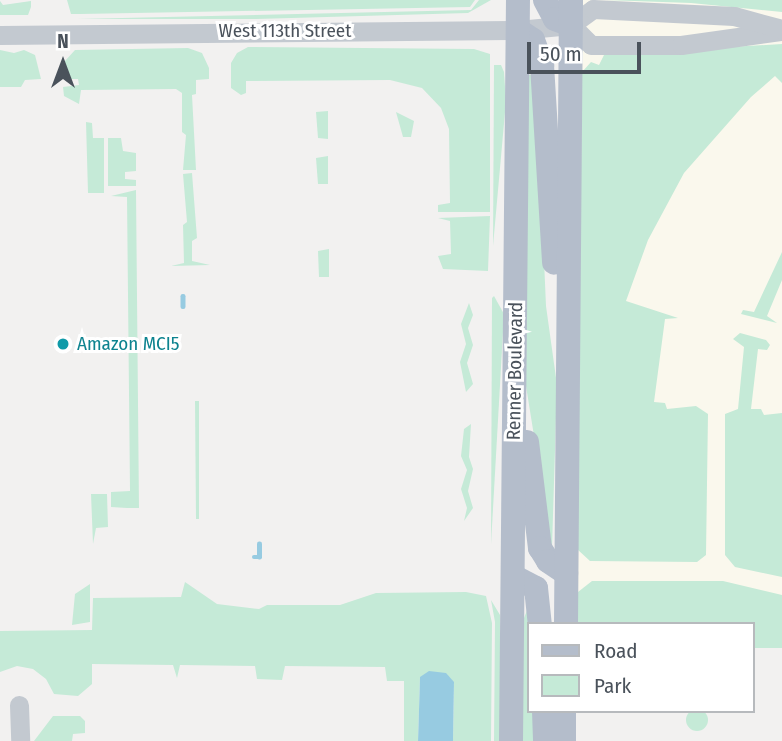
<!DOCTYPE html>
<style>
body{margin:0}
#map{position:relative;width:782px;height:741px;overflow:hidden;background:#f2f1f0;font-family:"Fira Sans Condensed",sans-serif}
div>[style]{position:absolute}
.commercial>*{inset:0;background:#faf8ed}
.green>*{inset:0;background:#c5ead7}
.round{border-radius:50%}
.water>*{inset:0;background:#97cbe1}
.stream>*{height:4.5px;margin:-2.25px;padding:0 2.25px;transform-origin:2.25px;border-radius:2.25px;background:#97cbe1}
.minor>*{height:19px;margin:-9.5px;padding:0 9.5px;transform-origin:9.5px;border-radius:9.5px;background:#c3c9d0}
.major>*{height:24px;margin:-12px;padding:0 12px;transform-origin:12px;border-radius:12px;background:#b4bdcb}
.dots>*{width:19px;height:19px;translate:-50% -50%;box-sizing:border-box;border:4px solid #fff;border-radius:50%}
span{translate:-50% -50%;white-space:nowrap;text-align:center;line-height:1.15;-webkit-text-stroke:6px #fff;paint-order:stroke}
.street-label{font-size:19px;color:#4a525b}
.culture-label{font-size:19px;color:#0d838f}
.left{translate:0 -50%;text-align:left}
.legend{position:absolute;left:527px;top:622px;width:228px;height:91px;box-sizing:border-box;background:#fff;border:2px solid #b7babd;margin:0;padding:9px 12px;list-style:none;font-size:21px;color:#4a525b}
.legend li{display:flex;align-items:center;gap:14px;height:35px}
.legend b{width:35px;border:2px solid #b7babd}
.north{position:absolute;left:28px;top:28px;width:70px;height:70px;-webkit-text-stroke:5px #fff;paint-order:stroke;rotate:0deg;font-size:19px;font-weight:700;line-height:28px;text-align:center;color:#4a525b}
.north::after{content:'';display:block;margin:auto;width:24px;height:32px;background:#4a525b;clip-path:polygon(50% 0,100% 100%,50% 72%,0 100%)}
.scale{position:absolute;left:527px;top:42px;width:114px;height:32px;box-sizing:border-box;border:4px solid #4a525b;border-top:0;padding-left:9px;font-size:21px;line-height:24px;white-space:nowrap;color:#4a525b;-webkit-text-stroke:5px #fff;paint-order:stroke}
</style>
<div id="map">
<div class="commercial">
<i style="clip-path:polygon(571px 0,782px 0,782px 632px,752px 624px,566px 624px)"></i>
</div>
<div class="green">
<i style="clip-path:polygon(67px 0,475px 0,470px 7px,80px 14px,71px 14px)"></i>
<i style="clip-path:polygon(479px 0,491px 0,468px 13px,256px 19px,77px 19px,471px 10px)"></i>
<i style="clip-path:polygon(606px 0,782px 0,782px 12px,691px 3px)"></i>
<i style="clip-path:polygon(0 1px,3px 5px,31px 1px,31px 7px,28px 15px,0 15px)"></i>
<i style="clip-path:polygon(782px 44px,782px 83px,775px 76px,751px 97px,684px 173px,648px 240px,626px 301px,678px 318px,665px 319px,654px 402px,665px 403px,667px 409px,696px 406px,708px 414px,706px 555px,697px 562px,590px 561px,577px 549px,582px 72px,591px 62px,599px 65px,604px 55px,611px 54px)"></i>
<i style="clip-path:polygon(248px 47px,474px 49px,490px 54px,490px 212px,438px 212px,438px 205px,450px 203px,449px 129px,441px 108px,422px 88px,390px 80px,246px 81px,246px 93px,241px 95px,231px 88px,231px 63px,237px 53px)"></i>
<i style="clip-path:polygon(188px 48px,202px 53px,209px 68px,209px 79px,196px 80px,196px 94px,192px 95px,196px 170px,183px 170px,186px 135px,182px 132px,182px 93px,176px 89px,81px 90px,79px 104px,64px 96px,63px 87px,79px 85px,78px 79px,62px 79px,65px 61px,75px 50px)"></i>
<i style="clip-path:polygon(0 50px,14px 53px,24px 50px,35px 55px,41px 79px,25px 80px,21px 87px,0 87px)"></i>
<i style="clip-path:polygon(494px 65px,501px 65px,504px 72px,506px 101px,493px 246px)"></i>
<i style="clip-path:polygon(528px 75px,536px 75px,546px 306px,557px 385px,552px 548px,526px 386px)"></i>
<i style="clip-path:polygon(328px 111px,328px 139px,318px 138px,316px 112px)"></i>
<i style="clip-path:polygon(396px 112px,414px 121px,411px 137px,403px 137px)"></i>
<i style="clip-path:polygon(86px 122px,92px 123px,93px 138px,104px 138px,104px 193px,88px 193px)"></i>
<i style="clip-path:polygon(108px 138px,121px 138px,123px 151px,136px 153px,136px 171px,125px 172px,125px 179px,136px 180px,136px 186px,108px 186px)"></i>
<i style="clip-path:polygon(328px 156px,328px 184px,318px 184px,316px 158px)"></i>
<i style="clip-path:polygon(192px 173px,197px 238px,192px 241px,192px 261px,210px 265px,171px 266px,184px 263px,183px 225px,187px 222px,183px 174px)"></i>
<i style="clip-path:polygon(136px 190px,139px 508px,127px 508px,111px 507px,111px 492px,130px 491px,127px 197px,111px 196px)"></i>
<i style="clip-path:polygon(490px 216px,488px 271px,443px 269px,438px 256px,451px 254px,450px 221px,438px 218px)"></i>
<i style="clip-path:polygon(329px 249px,329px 277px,319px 277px,318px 251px)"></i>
<i style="clip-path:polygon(782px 252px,782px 280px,767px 316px,777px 323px,741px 314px,743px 310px,754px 312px)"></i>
<i style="clip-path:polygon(494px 296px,504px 314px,491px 544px,492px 298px)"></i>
<i style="clip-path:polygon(469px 303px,473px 315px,468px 328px,473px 345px,467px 363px,473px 384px,466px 392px,460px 362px,466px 344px,461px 324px)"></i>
<i style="clip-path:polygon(740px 333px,766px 340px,770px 345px,767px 350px,758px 349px,751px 409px,761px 409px,764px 415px,782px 413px,782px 577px,735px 567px,725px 555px,725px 414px,738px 409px,744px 347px,733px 339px)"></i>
<i style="clip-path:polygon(195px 401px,199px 401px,199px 519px,196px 519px)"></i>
<i style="clip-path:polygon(471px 424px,469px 457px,473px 469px,468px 491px,473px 508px,464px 521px,467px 508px,461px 489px,467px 470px,461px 456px,464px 429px)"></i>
<i style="clip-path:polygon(91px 494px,107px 494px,108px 527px,96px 528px,93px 544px)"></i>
<i style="clip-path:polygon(592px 581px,723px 581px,782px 595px,782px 648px,752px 648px,752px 624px,576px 624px,578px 592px)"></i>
<i style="clip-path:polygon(185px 582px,217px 604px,259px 609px,267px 605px,340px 605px,376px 593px,466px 592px,486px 596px,492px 623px,491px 741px,453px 741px,454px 682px,420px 677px,418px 741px,404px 741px,404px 681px,387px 681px,385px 667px,285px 666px,282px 680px,257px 679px,255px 666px,180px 665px,177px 678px,173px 665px,92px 664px,92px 684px,78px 696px,54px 694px,46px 679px,33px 669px,17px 666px,0 672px,0 631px,92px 630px,93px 598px,181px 597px)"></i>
<i style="clip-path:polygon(90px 584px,90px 622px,72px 625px,75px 594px)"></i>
<i style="clip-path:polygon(491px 600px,500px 615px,500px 741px,494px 741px,495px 622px)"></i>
<i style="clip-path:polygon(530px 603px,528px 711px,537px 711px,539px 741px,520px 741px,524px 618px)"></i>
<i class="round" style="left:686px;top:709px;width:22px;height:22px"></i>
<i style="clip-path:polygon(53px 716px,80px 716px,85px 721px,85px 733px,73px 734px,72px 741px,34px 741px)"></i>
</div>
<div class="water">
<i style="clip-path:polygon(429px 671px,446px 673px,454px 682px,453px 741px,418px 741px,420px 677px)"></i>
</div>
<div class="stream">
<i style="left:183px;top:296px;width:10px;rotate:90deg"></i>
<i style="left:254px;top:557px;width:5px"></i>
<i style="left:259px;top:557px;width:13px;rotate:-90deg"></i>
</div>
<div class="minor">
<i style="left:571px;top:25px;width:28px;rotate:45deg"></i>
<i style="left:591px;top:45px;width:90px"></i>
<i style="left:681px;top:45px;width:101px;rotate:-8deg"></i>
<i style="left:0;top:35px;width:518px;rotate:-0.55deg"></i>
<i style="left:518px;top:30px;width:53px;rotate:-5.4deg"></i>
<i style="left:571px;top:25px;width:27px;rotate:-36deg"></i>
<i style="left:593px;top:9px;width:141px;rotate:2.8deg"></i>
<i style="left:734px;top:16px;width:50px;rotate:15.2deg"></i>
<i style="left:19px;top:705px;width:36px;rotate:88deg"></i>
</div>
<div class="major">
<i style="left:545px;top:0;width:21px;rotate:62deg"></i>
<i style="left:555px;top:19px;width:17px;rotate:21deg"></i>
<i style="left:518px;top:30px;width:18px;rotate:34deg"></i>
<i style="left:533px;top:40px;width:27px;rotate:70deg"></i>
<i style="left:542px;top:65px;width:198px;rotate:86.5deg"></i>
<i style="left:527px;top:442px;width:107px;rotate:83deg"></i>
<i style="left:540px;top:548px;width:15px;rotate:58deg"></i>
<i style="left:548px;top:561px;width:22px;rotate:34deg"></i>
<i style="left:513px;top:576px;width:26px;rotate:28deg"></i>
<i style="left:536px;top:588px;width:36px;rotate:84deg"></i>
<i style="left:566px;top:624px;width:624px;rotate:-89.54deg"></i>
<i style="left:544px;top:711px;width:30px;rotate:88deg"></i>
<i style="left:511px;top:741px;width:741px;rotate:-89.46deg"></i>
<i style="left:564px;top:741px;width:30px;rotate:-90deg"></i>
</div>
<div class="dots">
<i style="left:63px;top:344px;background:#0f9aa8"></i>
</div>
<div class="street-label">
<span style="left:285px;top:31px">West 113th Street</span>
<span style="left:515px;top:371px;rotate:-89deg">Renner Boulevard</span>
</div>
<div class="culture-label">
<span class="left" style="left:77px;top:344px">Amazon MCI5</span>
</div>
<ul class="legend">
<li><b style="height:9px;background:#b4bdcb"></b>Road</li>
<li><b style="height:19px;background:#c5ead7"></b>Park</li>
</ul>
<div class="north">N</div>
<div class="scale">50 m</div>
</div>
